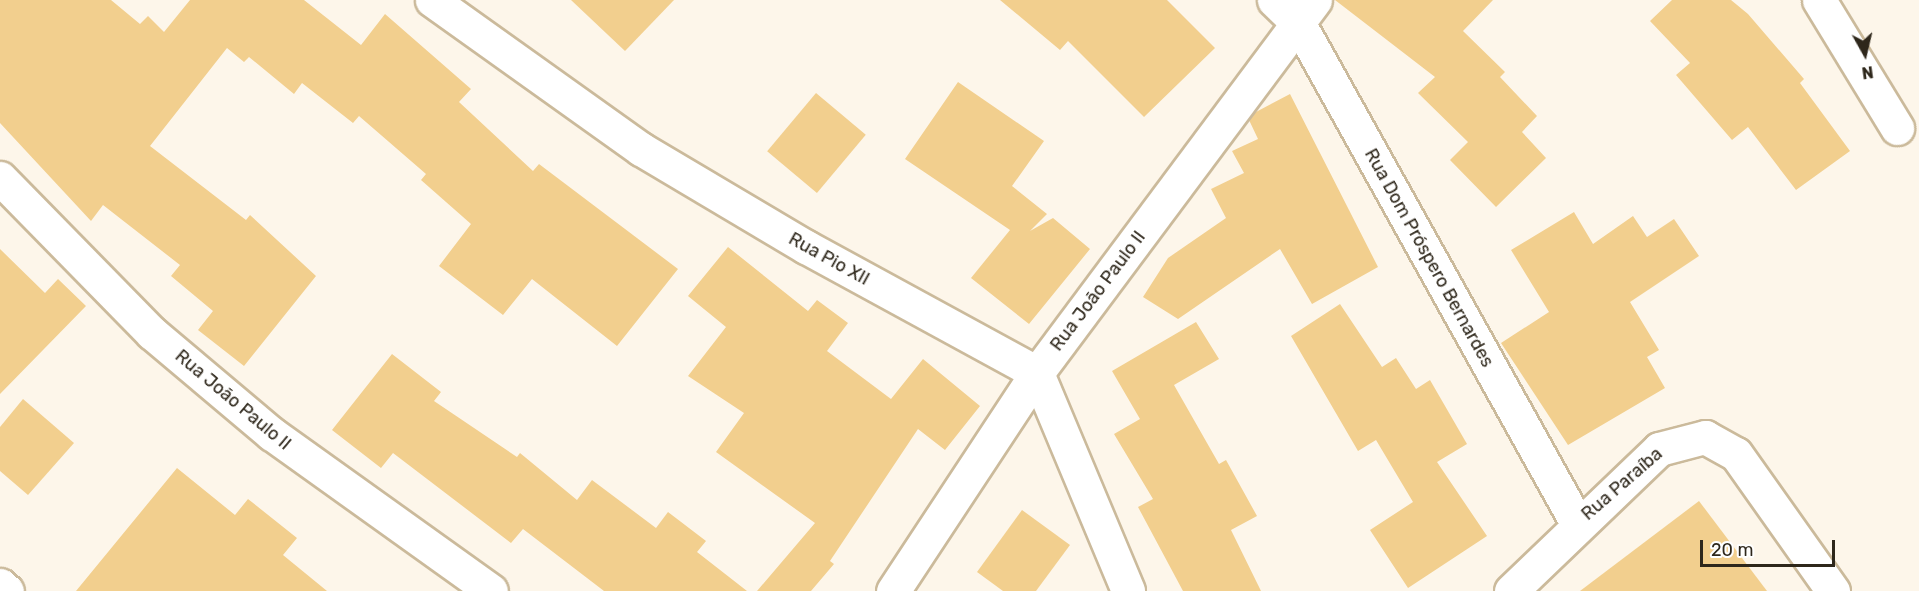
<!DOCTYPE html>
<meta charset="utf-8">
<style>
body{margin:0}
#map{position:relative;width:1919px;height:591px;overflow:hidden;background:#fdf6ea;font-family:Rubik,sans-serif}
div>[style]{position:absolute}
.building>*{inset:0;background:#f2cf8e;transform-origin:0 0}
.roads{filter:drop-shadow(2px 0 #cbba9b) drop-shadow(-2px 0 #cbba9b) drop-shadow(0 2px #cbba9b) drop-shadow(0 -2px #cbba9b)}
.minor>*{height:33px;margin:-16.5px;padding:0 16.5px;transform-origin:16.5px;border-radius:16.5px;background:#fff}
span{translate:-50% -50%;white-space:nowrap;text-align:center;line-height:1.15;-webkit-text-stroke:5px #fff;paint-order:stroke}
.street-label{font-size:18px;color:#2e271b}
.north{position:absolute;left:1835px;top:24px;width:60px;height:60px;-webkit-text-stroke:4px #fff;paint-order:stroke;rotate:172deg;font-size:16px;font-weight:700;line-height:24px;text-align:center;color:#2e271b}
.north::after{content:'';display:block;margin:auto;width:21px;height:27px;background:#2e271b;clip-path:polygon(50% 0,100% 100%,50% 72%,0 100%)}
.scale{position:absolute;left:1700px;top:540px;width:135px;height:27px;box-sizing:border-box;border:3px solid #2e271b;border-top:0;padding-left:8px;font-size:18px;line-height:21px;white-space:nowrap;color:#2e271b;-webkit-text-stroke:4px #fff;paint-order:stroke}
</style>
<div id="map">
<div class="building">
<i style="clip-path:polygon(0 0,111px 0,140px 24px,148px 16px,164px 32px,190px 0,304px 0,361px 45px,385px 14px,471px 89px,459px 102px,533px 171px,539px 164px,678px 269px,617px 346px,532px 279px,503px 315px,439px 266px,471px 224px,421px 180px,426px 174px,359px 116px,353px 123px,302px 83px,294px 94px,249px 57px,244px 62px,227px 48px,150px 146px,246px 220px,250px 215px,316px 276px,244px 366px,198px 330px,213px 311px,171px 276px,180px 265px,103px 205px,91px 221px,0 123px)"></i>
<i style="clip-path:polygon(571px 0,674px 0,625px 51px)"></i>
<i style="clip-path:polygon(1000px 0,1167px 0,1215px 48px,1144px 117px,1068px 41px,1060px 50px)"></i>
<i style="clip-path:polygon(1335px 0,1493px 0,1463px 31px,1505px 72px,1500px 77px,1537px 116px,1522px 132px,1546px 158px,1496px 207px,1450px 160px,1468px 142px,1418px 93px,1435px 77px)"></i>
<i style="clip-path:polygon(1672px 0,1731px 0,1748px 14px,1804px 79px,1800px 83px,1850px 151px,1796px 190px,1748px 127px,1732px 140px,1676px 75px,1690px 63px,1650px 21px)"></i>
<i style="clip-path:polygon(958px 82px,1044px 141px,1012px 186px,1047px 214px,1030px 231px,1053px 218px,1090px 249px,1029px 324px,971px 278px,1010px 230px,905px 159px)"></i>
<i style="left:816px;top:93px;width:65px;height:76px;rotate:40deg"></i>
<i style="clip-path:polygon(1290px 94px,1378px 267px,1312px 304px,1280px 249px,1178px 319px,1143px 297px,1168px 258px,1226px 218px,1211px 189px,1244px 173px,1232px 151px,1258px 139px,1249px 120px,1254px 113px)"></i>
<i style="clip-path:polygon(1574px 212px,1593px 244px,1633px 216px,1647px 237px,1674px 219px,1699px 256px,1630px 302px,1659px 350px,1647px 357px,1665px 388px,1568px 445px,1501px 343px,1549px 312px,1511px 250px)"></i>
<i style="clip-path:polygon(728px 247px,808px 311px,817px 300px,848px 323px,827px 351px,891px 399px,923px 359px,980px 406px,945px 450px,918px 429px,830px 561px,834px 564px,811px 591px,757px 591px,815px 523px,716px 452px,744px 413px,688px 376px,726px 327px,688px 296px)"></i>
<i style="clip-path:polygon(0 249px,45px 293px,58px 279px,86px 306px,0 394px)"></i>
<i style="clip-path:polygon(1340px 304px,1382px 367px,1396px 358px,1416px 389px,1430px 380px,1467px 444px,1437px 462px,1487px 536px,1408px 588px,1370px 530px,1413px 502px,1376px 440px,1358px 451px,1291px 336px)"></i>
<i style="clip-path:polygon(1196px 322px,1219px 359px,1174px 385px,1219px 464px,1226px 460px,1257px 516px,1231px 530px,1261px 591px,1183px 591px,1138px 507px,1153px 499px,1114px 434px,1140px 419px,1112px 371px)"></i>
<i style="clip-path:polygon(392px 354px,441px 392px,434px 401px,517px 457px,520px 453px,577px 500px,592px 480px,656px 528px,668px 512px,706px 541px,697px 552px,747px 591px,604px 591px,523px 529px,511px 543px,393px 453px,381px 468px,332px 430px)"></i>
<i style="clip-path:polygon(23px 399px,74px 443px,28px 495px,0 471px,0 427px)"></i>
<i style="clip-path:polygon(177px 468px,235px 515px,248px 499px,297px 538px,283px 555px,327px 591px,76px 591px)"></i>
<i style="clip-path:polygon(1699px 501px,1767px 591px,1580px 591px)"></i>
<i style="clip-path:polygon(1022px 510px,1070px 545px,1036px 591px,1003px 591px,977px 572px)"></i>
</div>
<div class="roads">
<div class="minor">
<i style="left:432px;top:0;width:257px;rotate:35.5deg"></i>
<i style="left:641px;top:149px;width:192px;rotate:30.7deg"></i>
<i style="left:806px;top:247px;width:263px;rotate:28.6deg"></i>
<i style="left:1037px;top:373px;width:236px;rotate:67.3deg"></i>
<i style="left:1274px;top:0;width:35px;rotate:44deg"></i>
<i style="left:1299px;top:24px;width:571px;rotate:60.88deg"></i>
<i style="left:1819px;top:0;width:150px;rotate:58.6deg"></i>
<i style="left:0;top:178px;width:217px;rotate:45.6deg"></i>
<i style="left:152px;top:333px;width:157px;rotate:40.1deg"></i>
<i style="left:272px;top:434px;width:269px;rotate:35.6deg"></i>
<i style="left:0;top:585px;width:9px;rotate:41deg"></i>
<i style="left:893px;top:591px;width:261px;rotate:-56.6deg"></i>
<i style="left:1037px;top:373px;width:465px;rotate:-53.3deg"></i>
<i style="left:1511px;top:591px;width:205px;rotate:-43.8deg"></i>
<i style="left:1659px;top:449px;width:48px;rotate:-14.6deg"></i>
<i style="left:1705px;top:437px;width:35px;rotate:29deg"></i>
<i style="left:1736px;top:454px;width:168px;rotate:54.7deg"></i>
</div>
</div>
<div class="street-label">
<span style="left:1429px;top:258px;rotate:61deg">Rua Dom Próspero Bernardes</span>
<span style="left:829px;top:259px;rotate:29deg">Rua Pio XII</span>
<span style="left:1098px;top:291px;rotate:-53deg">Rua João Paulo II</span>
<span style="left:233px;top:400px;rotate:40deg">Rua João Paulo II</span>
<span style="left:1622px;top:484px;rotate:-41deg">Rua Paraíba</span>
</div>
<div class="north">N</div>
<div class="scale">20 m</div>
</div>
